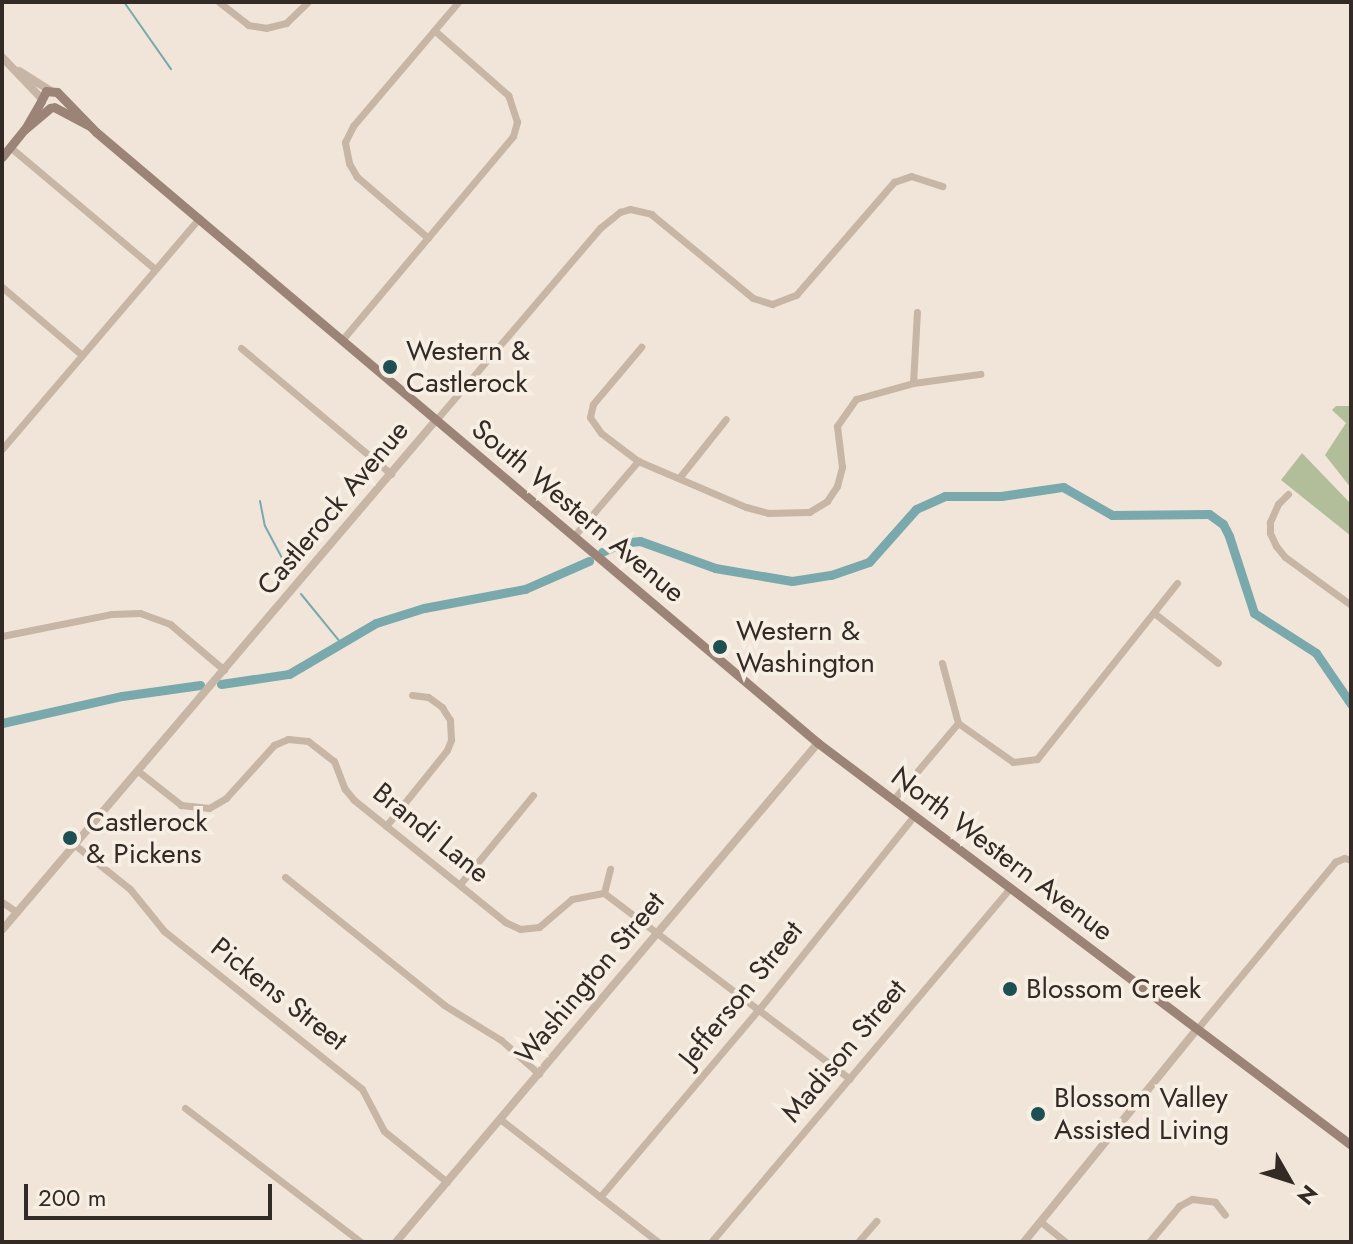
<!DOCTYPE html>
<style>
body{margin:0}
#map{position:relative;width:1353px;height:1244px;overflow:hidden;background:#f0e5d8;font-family:Jost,sans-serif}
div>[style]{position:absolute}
.green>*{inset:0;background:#b2be99}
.stream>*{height:2px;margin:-1px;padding:0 1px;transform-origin:1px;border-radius:1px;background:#79a9ac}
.canal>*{height:9px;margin:-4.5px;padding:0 4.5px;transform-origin:4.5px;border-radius:4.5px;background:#79a9ac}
.minor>*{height:7px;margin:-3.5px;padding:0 3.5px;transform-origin:3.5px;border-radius:3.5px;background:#c7b5a5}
.tertiary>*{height:8px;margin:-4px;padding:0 4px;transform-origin:4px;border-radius:4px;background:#c7b5a5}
.secondary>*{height:9px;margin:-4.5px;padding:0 4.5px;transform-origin:4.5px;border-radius:4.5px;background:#9b8477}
.dots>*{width:22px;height:22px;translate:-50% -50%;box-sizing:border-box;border:4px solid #f8efe4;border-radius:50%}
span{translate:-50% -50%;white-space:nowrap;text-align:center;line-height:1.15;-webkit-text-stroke:7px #f8efe4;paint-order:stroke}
.poi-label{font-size:28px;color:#332a26}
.left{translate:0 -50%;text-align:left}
.street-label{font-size:28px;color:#332a26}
.frame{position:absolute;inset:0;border:4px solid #332a26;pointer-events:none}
.north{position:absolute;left:1249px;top:1140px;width:80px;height:80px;-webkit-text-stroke:6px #f8efe4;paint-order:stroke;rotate:129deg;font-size:22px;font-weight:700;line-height:32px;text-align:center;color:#332a26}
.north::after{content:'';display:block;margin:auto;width:28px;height:36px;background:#332a26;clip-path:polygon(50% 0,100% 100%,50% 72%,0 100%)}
.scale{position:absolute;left:24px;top:1184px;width:248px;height:36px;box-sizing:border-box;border:4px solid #332a26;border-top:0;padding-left:10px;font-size:24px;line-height:28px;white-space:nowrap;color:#332a26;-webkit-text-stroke:6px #f8efe4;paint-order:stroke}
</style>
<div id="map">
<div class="green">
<i style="clip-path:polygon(1336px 406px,1351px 406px,1351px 488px,1325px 455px,1346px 423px,1332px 410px)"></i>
<i style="clip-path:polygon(1302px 453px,1351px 504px,1351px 536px,1281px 480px)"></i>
</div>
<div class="stream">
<i style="left:124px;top:2px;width:82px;rotate:55deg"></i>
<i style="left:260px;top:501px;width:25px;rotate:79deg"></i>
<i style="left:265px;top:526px;width:53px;rotate:62deg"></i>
<i style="left:301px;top:594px;width:63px;rotate:50.8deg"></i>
</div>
<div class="canal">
<i style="left:602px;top:552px;width:21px;rotate:-25deg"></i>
<i style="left:621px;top:543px;width:19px;rotate:-6deg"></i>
<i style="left:640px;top:541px;width:80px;rotate:19.8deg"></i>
<i style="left:715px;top:568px;width:78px;rotate:9.6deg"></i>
<i style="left:792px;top:581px;width:39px;rotate:-9deg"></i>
<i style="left:831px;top:575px;width:40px;rotate:-18.9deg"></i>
<i style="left:869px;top:562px;width:71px;rotate:-48.4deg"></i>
<i style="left:916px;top:509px;width:32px;rotate:-24deg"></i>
<i style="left:945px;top:496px;width:56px"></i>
<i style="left:1001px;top:496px;width:63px;rotate:-8.3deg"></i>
<i style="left:1063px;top:487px;width:56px;rotate:29.7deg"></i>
<i style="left:1112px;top:515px;width:97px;rotate:-0.6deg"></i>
<i style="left:1209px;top:514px;width:17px;rotate:36deg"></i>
<i style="left:1223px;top:524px;width:13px;rotate:63deg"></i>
<i style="left:1229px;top:536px;width:81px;rotate:72deg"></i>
<i style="left:1254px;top:613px;width:74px;rotate:32.8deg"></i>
<i style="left:1316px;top:653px;width:62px;rotate:55.5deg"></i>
<i style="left:221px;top:684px;width:69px;rotate:-8.4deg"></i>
<i style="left:289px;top:674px;width:101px;rotate:-30.4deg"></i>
<i style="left:376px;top:623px;width:50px;rotate:-17.4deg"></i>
<i style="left:424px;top:608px;width:103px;rotate:-10.7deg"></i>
<i style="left:525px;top:589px;width:70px;rotate:-23.6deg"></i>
<i style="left:2px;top:723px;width:123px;rotate:-12.7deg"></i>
<i style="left:122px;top:696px;width:79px;rotate:-8deg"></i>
</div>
<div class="minor">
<i style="left:219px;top:2px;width:37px;rotate:38deg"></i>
<i style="left:248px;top:25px;width:18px;rotate:9deg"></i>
<i style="left:266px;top:28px;width:21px;rotate:-14deg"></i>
<i style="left:286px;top:23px;width:30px;rotate:-44deg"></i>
<i style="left:10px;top:147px;width:189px;rotate:40.1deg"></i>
<i style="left:428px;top:238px;width:94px;rotate:-139.3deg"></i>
<i style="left:357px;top:177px;width:16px;rotate:-120deg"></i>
<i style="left:349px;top:163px;width:21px;rotate:-101deg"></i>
<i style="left:345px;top:142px;width:18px;rotate:-63deg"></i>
<i style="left:353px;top:126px;width:162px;rotate:-49.7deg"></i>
<i style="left:2px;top:287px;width:105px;rotate:40.4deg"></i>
<i style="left:342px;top:340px;width:266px;rotate:-50deg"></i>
<i style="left:513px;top:136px;width:15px;rotate:-74deg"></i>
<i style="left:517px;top:122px;width:28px;rotate:-108deg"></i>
<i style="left:508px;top:95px;width:98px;rotate:-138.7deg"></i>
<i style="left:241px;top:348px;width:196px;rotate:40deg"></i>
<i style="left:913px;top:383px;width:71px;rotate:-86.8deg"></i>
<i style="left:436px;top:420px;width:253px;rotate:-49.5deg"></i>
<i style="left:600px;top:228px;width:26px;rotate:-39deg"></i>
<i style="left:620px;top:212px;width:10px;rotate:-17deg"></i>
<i style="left:630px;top:209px;width:22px;rotate:13deg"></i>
<i style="left:651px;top:214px;width:132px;rotate:39.5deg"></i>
<i style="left:753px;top:298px;width:20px;rotate:18deg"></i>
<i style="left:772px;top:304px;width:26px;rotate:-21deg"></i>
<i style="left:796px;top:295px;width:150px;rotate:-49.1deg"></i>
<i style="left:894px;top:182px;width:18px;rotate:-19deg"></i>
<i style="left:911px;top:176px;width:33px;rotate:18deg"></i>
<i style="left:2px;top:449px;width:304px;rotate:-49.5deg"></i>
<i style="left:638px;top:461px;width:46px;rotate:-142.9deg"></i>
<i style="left:601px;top:433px;width:19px;rotate:-125deg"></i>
<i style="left:590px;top:417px;width:13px;rotate:-77deg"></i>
<i style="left:593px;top:404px;width:75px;rotate:-49.9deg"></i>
<i style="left:679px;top:478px;width:75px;rotate:-51.5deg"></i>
<i style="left:1288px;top:494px;width:14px;rotate:135deg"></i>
<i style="left:1278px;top:504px;width:20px;rotate:114deg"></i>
<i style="left:1270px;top:522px;width:11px;rotate:90deg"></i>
<i style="left:1270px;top:533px;width:14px;rotate:65deg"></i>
<i style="left:1276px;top:546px;width:14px;rotate:51deg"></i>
<i style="left:1285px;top:557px;width:82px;rotate:36deg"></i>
<i style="left:574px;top:536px;width:99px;rotate:-49.5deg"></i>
<i style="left:638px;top:461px;width:117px;rotate:23.1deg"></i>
<i style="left:746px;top:507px;width:23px;rotate:15deg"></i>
<i style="left:768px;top:513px;width:41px;rotate:-1.4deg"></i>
<i style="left:809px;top:512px;width:21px;rotate:-31deg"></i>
<i style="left:827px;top:501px;width:18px;rotate:-56deg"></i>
<i style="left:837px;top:486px;width:20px;rotate:-75deg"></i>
<i style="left:842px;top:467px;width:41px;rotate:-97deg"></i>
<i style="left:837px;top:426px;width:33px;rotate:-55deg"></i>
<i style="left:856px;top:399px;width:59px;rotate:-15.7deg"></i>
<i style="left:913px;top:383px;width:68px;rotate:-7.7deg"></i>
<i style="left:1154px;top:613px;width:81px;rotate:38deg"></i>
<i style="left:2px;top:636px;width:111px;rotate:-11.4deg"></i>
<i style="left:111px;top:614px;width:29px;rotate:-2deg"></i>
<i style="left:140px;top:613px;width:32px;rotate:20deg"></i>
<i style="left:170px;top:624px;width:71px;rotate:40.4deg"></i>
<i style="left:942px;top:663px;width:62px;rotate:75.1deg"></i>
<i style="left:958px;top:723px;width:67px;rotate:35.3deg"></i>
<i style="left:1013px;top:762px;width:24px;rotate:-7deg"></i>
<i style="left:1037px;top:759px;width:225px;rotate:-51.5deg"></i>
<i style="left:138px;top:771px;width:55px;rotate:38.3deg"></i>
<i style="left:181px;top:805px;width:28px;rotate:6deg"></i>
<i style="left:209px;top:808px;width:20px;rotate:-30deg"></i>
<i style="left:226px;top:798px;width:72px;rotate:-47.8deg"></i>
<i style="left:274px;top:745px;width:15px;rotate:-23deg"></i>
<i style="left:288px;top:739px;width:20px;rotate:6deg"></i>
<i style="left:308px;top:741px;width:33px;rotate:38deg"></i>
<i style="left:334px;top:761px;width:30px;rotate:69deg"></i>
<i style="left:345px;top:789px;width:14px;rotate:51deg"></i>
<i style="left:354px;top:800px;width:194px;rotate:38.9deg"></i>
<i style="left:505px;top:922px;width:17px;rotate:25deg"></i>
<i style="left:520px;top:929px;width:19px;rotate:-6deg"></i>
<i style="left:539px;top:927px;width:43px;rotate:-40.3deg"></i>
<i style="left:572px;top:899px;width:33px;rotate:-11deg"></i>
<i style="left:604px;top:893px;width:308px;rotate:37.1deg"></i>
<i style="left:893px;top:800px;width:101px;rotate:-49.8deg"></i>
<i style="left:386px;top:826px;width:97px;rotate:-51.2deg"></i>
<i style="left:447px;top:750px;width:11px;rotate:-68deg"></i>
<i style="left:451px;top:740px;width:20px;rotate:-93deg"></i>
<i style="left:450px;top:720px;width:15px;rotate:-122deg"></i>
<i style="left:442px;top:707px;width:17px;rotate:-144deg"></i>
<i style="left:428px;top:697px;width:16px;rotate:-173deg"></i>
<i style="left:75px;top:845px;width:70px;rotate:38.7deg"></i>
<i style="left:130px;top:889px;width:54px;rotate:51deg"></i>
<i style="left:164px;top:931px;width:253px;rotate:38.6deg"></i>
<i style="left:362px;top:1089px;width:47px;rotate:62.4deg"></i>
<i style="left:384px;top:1131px;width:81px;rotate:39deg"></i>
<i style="left:285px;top:877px;width:204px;rotate:38.8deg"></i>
<i style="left:444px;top:1005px;width:67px;rotate:31.6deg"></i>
<i style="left:501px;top:1040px;width:51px;rotate:41.8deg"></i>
<i style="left:460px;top:884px;width:115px;rotate:-50.6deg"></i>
<i style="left:604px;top:893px;width:25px;rotate:-76deg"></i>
<i style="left:2px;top:902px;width:18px;rotate:34deg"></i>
<i style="left:1197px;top:1029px;width:217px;rotate:-50.4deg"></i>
<i style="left:1335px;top:862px;width:10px;rotate:-24deg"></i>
<i style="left:1344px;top:858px;width:7px;rotate:16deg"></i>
<i style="left:185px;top:1108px;width:221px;rotate:37.3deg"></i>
<i style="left:500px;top:1119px;width:200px;rotate:37.9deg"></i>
<i style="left:600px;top:1197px;width:248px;rotate:-49.8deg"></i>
<i style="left:760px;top:1008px;width:246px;rotate:-51.3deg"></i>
<i style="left:1041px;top:1222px;width:32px;rotate:39deg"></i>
<i style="left:711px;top:1242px;width:463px;rotate:-49.8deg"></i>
<i style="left:858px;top:1242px;width:28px;rotate:-49deg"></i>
<i style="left:1149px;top:1242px;width:47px;rotate:-50.2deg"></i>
<i style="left:1179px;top:1206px;width:15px;rotate:-28deg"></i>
<i style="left:1192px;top:1199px;width:23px;rotate:7deg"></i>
<i style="left:1215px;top:1202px;width:16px;rotate:52deg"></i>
</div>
<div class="tertiary">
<i style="left:2px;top:57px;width:57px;rotate:46.4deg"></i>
<i style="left:19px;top:71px;width:36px;rotate:32deg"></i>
<i style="left:2px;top:930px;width:670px;rotate:-49.6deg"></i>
<i style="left:396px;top:1242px;width:654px;rotate:-49.78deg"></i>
<i style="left:1024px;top:1242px;width:274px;rotate:-50.9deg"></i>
</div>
<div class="secondary">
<i style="left:41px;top:101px;width:11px;rotate:-63deg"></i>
<i style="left:46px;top:91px;width:11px;rotate:5deg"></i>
<i style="left:57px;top:92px;width:56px;rotate:45.7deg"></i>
<i style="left:96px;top:132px;width:946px;rotate:40.24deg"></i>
<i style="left:818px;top:743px;width:668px;rotate:37.02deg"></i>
<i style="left:54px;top:107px;width:40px;rotate:28deg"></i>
<i style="left:25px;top:129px;width:32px;rotate:-60deg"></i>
<i style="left:2px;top:157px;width:36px;rotate:-51deg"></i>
<i style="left:25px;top:129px;width:33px;rotate:-40deg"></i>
</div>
<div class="dots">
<i style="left:390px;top:367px;background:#1d4f53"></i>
<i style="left:720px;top:647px;background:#1d4f53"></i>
<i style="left:70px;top:838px;background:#1d4f53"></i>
<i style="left:1010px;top:989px;background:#1d4f53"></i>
<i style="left:1038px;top:1114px;background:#1d4f53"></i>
</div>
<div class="poi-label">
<span class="left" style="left:406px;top:367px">Western &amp;<br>Castlerock</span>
<span class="left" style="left:736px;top:647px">Western &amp;<br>Washington</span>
<span class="left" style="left:86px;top:838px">Castlerock<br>&amp; Pickens</span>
<span class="left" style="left:1026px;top:989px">Blossom Creek</span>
<span class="left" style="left:1054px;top:1114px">Blossom Valley<br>Assisted Living</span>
</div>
<div class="street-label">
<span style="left:333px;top:508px;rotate:-50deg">Castlerock Avenue</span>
<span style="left:578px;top:511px;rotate:40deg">South Western Avenue</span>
<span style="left:431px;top:833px;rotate:39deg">Brandi Lane</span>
<span style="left:1002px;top:854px;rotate:37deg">North Western Avenue</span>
<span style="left:590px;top:978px;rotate:-50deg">Washington Street</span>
<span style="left:279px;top:994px;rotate:38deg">Pickens Street</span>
<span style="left:741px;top:994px;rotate:-51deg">Jefferson Street</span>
<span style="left:844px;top:1051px;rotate:-50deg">Madison Street</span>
</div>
<div class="frame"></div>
<div class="north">N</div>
<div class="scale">200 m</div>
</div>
